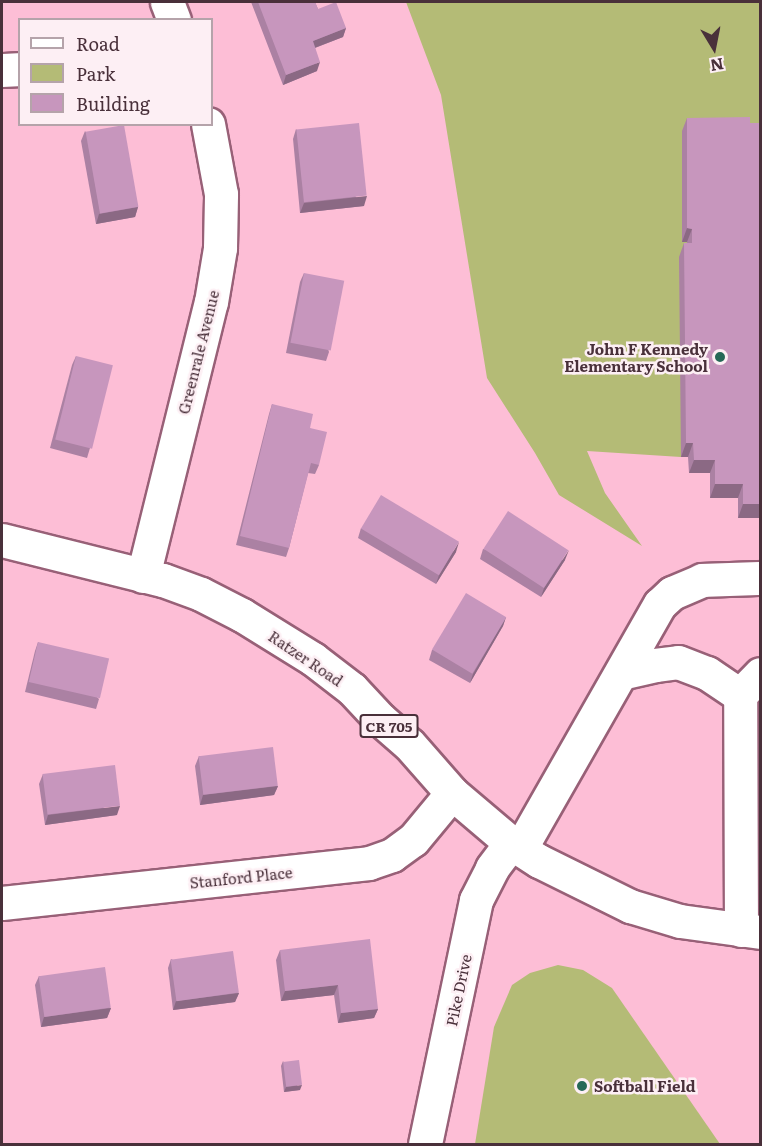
<!DOCTYPE html>
<style>
body{margin:0}
#map{position:relative;width:762px;height:1146px;overflow:hidden;background:#fdbed6;font-family:Literata,serif}
div>[style]{position:absolute}
.green>*{inset:0;background:#b4bb76}
.roads{filter:drop-shadow(2px 0 #986077) drop-shadow(-2px 0 #986077) drop-shadow(0 2px #986077) drop-shadow(0 -2px #986077)}
.minor>*{height:33px;margin:-16.5px;padding:0 16.5px;transform-origin:16.5px;border-radius:16.5px;background:#fff}
.major>*{height:33px;margin:-16.5px;padding:0 16.5px;transform-origin:16.5px;border-radius:16.5px;background:#fff}
.wall>*{inset:0;background:#ab81a3}
.shaded-wall>*{inset:0;background:#8b6984}
.building>*{inset:0;background:#c796bd;transform-origin:0 0}
.dots>*{width:16px;height:16px;translate:-50% -50%;box-sizing:border-box;border:3px solid #fdeff4;border-radius:50%}
span{translate:-50% -50%;white-space:nowrap;text-align:center;line-height:1.15;-webkit-text-stroke:5px #fdeff4;paint-order:stroke}
.shield-label span{padding:2px 4px;background:#fdeff4;border:2px solid;border-radius:4px;-webkit-text-stroke-width:0}
.shield-label{font-size:14px;color:#49303a;font-weight:700}
.poi-label{font-size:15px;color:#49303a;font-weight:700}
.right{translate:-100% -50%;text-align:right}
.left{translate:0 -50%;text-align:left}
.street-label{font-size:15px;color:#49303a}
.frame{position:absolute;inset:0;border:3px solid #49303a;pointer-events:none}
.legend{position:absolute;left:18px;top:18px;width:195px;height:108px;box-sizing:border-box;background:#fdeff4;border:2px solid #b5a3aa;margin:0;padding:8px 10px;list-style:none;font-size:18px;color:#49303a}
.legend li{display:flex;align-items:center;gap:12px;height:30px}
.legend b{width:30px;border:2px solid #b5a3aa}
.north{position:absolute;left:684px;top:18px;width:60px;height:60px;-webkit-text-stroke:4px #fdeff4;paint-order:stroke;rotate:170deg;font-size:16px;font-weight:700;line-height:24px;text-align:center;color:#49303a}
.north::after{content:'';display:block;margin:auto;width:21px;height:27px;background:#49303a;clip-path:polygon(50% 0,100% 100%,50% 72%,0 100%)}
</style>
<div id="map">
<div class="green">
<i style="clip-path:polygon(406px 2px,760px 2px,760px 136px,687px 242px,681px 457px,587px 451px,605px 493px,642px 546px,559px 495px,535px 453px,487px 378px,441px 95px)"></i>
<i style="clip-path:polygon(558px 965px,583px 970px,612px 988px,720px 1144px,475px 1144px,494px 1027px,512px 985px,530px 973px)"></i>
</div>
<div class="roads">
<div class="minor">
<i style="left:167px;top:2px;width:19px;rotate:69deg"></i>
<i style="left:2px;top:70px;width:18px;rotate:-3deg"></i>
<i style="left:143px;top:576px;width:282px;rotate:-76.1deg"></i>
<i style="left:211px;top:302px;width:55px;rotate:-80.5deg"></i>
<i style="left:220px;top:248px;width:54px;rotate:-88.9deg"></i>
<i style="left:221px;top:194px;width:71px;rotate:-100.5deg"></i>
<i style="left:621px;top:673px;width:35px;rotate:-13deg"></i>
<i style="left:655px;top:665px;width:23px;rotate:-7deg"></i>
<i style="left:678px;top:662px;width:31px;rotate:21deg"></i>
<i style="left:707px;top:673px;width:40px;rotate:34deg"></i>
<i style="left:520px;top:849px;width:282px;rotate:-60.3deg"></i>
<i style="left:660px;top:604px;width:16px;rotate:-43deg"></i>
<i style="left:672px;top:593px;width:33px;rotate:-23deg"></i>
<i style="left:702px;top:580px;width:58px;rotate:-2deg"></i>
<i style="left:2px;top:903px;width:369px;rotate:-6.2deg"></i>
<i style="left:369px;top:863px;width:24px;rotate:-19deg"></i>
<i style="left:392px;top:855px;width:26px;rotate:-36deg"></i>
<i style="left:413px;top:840px;width:61px;rotate:-50.3deg"></i>
<i style="left:741px;top:930px;width:235px;rotate:-90.2deg"></i>
<i style="left:740px;top:695px;width:29px;rotate:-46deg"></i>
<i style="left:425px;top:1144px;width:249px;rotate:-78.2deg"></i>
<i style="left:476px;top:900px;width:36px;rotate:-63deg"></i>
<i style="left:492px;top:868px;width:31px;rotate:-53deg"></i>
</div>
<div class="major">
<i style="left:2px;top:540px;width:166px;rotate:14deg"></i>
<i style="left:163px;top:580px;width:40px;rotate:20.2deg"></i>
<i style="left:201px;top:594px;width:46px;rotate:27.1deg"></i>
<i style="left:242px;top:615px;width:84px;rotate:31.8deg"></i>
<i style="left:313px;top:659px;width:49px;rotate:37.6deg"></i>
<i style="left:352px;top:689px;width:41px;rotate:47deg"></i>
<i style="left:380px;top:719px;width:38px;rotate:41deg"></i>
<i style="left:409px;top:744px;width:65px;rotate:48.7deg"></i>
<i style="left:452px;top:793px;width:77px;rotate:40.3deg"></i>
<i style="left:511px;top:843px;width:33px;rotate:33deg"></i>
<i style="left:539px;top:861px;width:102px;rotate:26.3deg"></i>
<i style="left:630px;top:906px;width:52px;rotate:16.7deg"></i>
<i style="left:680px;top:921px;width:81px;rotate:7.8deg"></i>
</div>
</div>
<div class="wall">
<i style="clip-path:polygon(251px 2px,315px 2px,318px 9px,346px 28px,343px 37px,315px 48px,317px 71px,283px 85px)"></i>
<i style="clip-path:polygon(687px 118px,760px 518px,738px 518px,738px 498px,710px 498px,710px 473px,689px 473px,688px 457px,681px 457px,679px 257px,684px 243px,687px 243px,687px 242px,682px 242px,682px 131px)"></i>
<i style="clip-path:polygon(296px 129px,364px 206px,300px 213px,293px 139px)"></i>
<i style="clip-path:polygon(85px 131px,138px 207px,135px 217px,96px 224px,81px 141px)"></i>
<i style="clip-path:polygon(304px 273px,329px 352px,326px 361px,286px 353px,300px 282px)"></i>
<i style="clip-path:polygon(76px 356px,90px 448px,87px 458px,50px 448px,72px 365px)"></i>
<i style="clip-path:polygon(272px 404px,310px 428px,319px 465px,315px 474px,308px 473px,289px 548px,286px 557px,236px 545px,269px 414px)"></i>
<i style="clip-path:polygon(361px 528px,456px 552px,436px 584px,358px 538px)"></i>
<i style="clip-path:polygon(483px 549px,565px 560px,541px 597px,480px 559px)"></i>
<i style="clip-path:polygon(506px 617px,503px 626px,470px 683px,429px 660px,432px 650px)"></i>
<i style="clip-path:polygon(38px 642px,99px 699px,96px 709px,25px 692px,35px 651px)"></i>
<i style="clip-path:polygon(199px 756px,278px 786px,274px 795px,200px 805px,195px 766px)"></i>
<i style="clip-path:polygon(43px 774px,117px 815px,45px 825px,39px 784px)"></i>
<i style="clip-path:polygon(280px 950px,378px 1009px,374px 1018px,338px 1023px,334px 995px,281px 1001px,276px 960px)"></i>
<i style="clip-path:polygon(171px 959px,239px 993px,235px 1002px,173px 1010px,168px 968px)"></i>
<i style="clip-path:polygon(39px 976px,111px 1008px,107px 1018px,41px 1027px,35px 985px)"></i>
<i style="clip-path:polygon(283px 1061px,300px 1090px,284px 1092px,281px 1066px)"></i>
</div>
<div class="shaded-wall">
<i style="clip-path:polygon(346px 28px,343px 37px,309px 50px,313px 41px)"></i>
<i style="clip-path:polygon(320px 62px,317px 71px,283px 85px,286px 75px)"></i>
<i style="clip-path:polygon(367px 196px,364px 206px,300px 213px,304px 203px)"></i>
<i style="clip-path:polygon(138px 207px,135px 217px,96px 224px,99px 214px)"></i>
<i style="clip-path:polygon(687px 228px,692px 229px,687px 242px,682px 242px)"></i>
<i style="clip-path:polygon(686px 443px,693px 443px,688px 457px,681px 457px)"></i>
<i style="clip-path:polygon(694px 460px,715px 460px,710px 473px,689px 473px)"></i>
<i style="clip-path:polygon(715px 484px,743px 484px,738px 498px,710px 498px)"></i>
<i style="clip-path:polygon(743px 504px,760px 504px,760px 518px,738px 518px)"></i>
<i style="clip-path:polygon(459px 542px,456px 552px,436px 584px,439px 575px)"></i>
<i style="clip-path:polygon(569px 550px,565px 560px,541px 597px,544px 588px)"></i>
<i style="clip-path:polygon(506px 617px,503px 626px,470px 683px,473px 674px)"></i>
<i style="clip-path:polygon(278px 786px,274px 795px,200px 805px,203px 795px)"></i>
<i style="clip-path:polygon(120px 806px,117px 815px,45px 825px,48px 815px)"></i>
<i style="clip-path:polygon(338px 985px,334px 995px,281px 1001px,285px 991px)"></i>
<i style="clip-path:polygon(239px 993px,235px 1002px,173px 1010px,176px 1001px)"></i>
<i style="clip-path:polygon(111px 1008px,107px 1018px,41px 1027px,44px 1017px)"></i>
<i style="clip-path:polygon(378px 1009px,374px 1018px,338px 1023px,341px 1013px)"></i>
<i style="clip-path:polygon(302px 1085px,300px 1090px,284px 1092px,286px 1087px)"></i>
</div>
<div class="building">
<i style="clip-path:polygon(258px 2px,315px 2px,318px 9px,336px 2px,346px 28px,313px 41px,320px 62px,286px 75px)"></i>
<i style="clip-path:polygon(750px 117px,750px 123px,760px 123px,760px 504px,743px 504px,743px 484px,715px 484px,715px 460px,694px 460px,693px 443px,686px 443px,684px 243px,692px 243px,692px 229px,687px 228px,687px 118px)"></i>
<i style="left:359px;top:123px;width:73px;height:63px;rotate:84deg"></i>
<i style="left:124px;top:125px;width:83px;height:39px;rotate:80deg"></i>
<i style="left:304px;top:273px;width:41px;height:71px;rotate:11deg"></i>
<i style="left:76px;top:356px;width:38px;height:86px;rotate:14deg"></i>
<i style="clip-path:polygon(272px 404px,313px 414px,310px 428px,327px 432px,319px 465px,311px 463px,289px 548px,240px 536px)"></i>
<i style="left:381px;top:495px;width:91px;height:39px;rotate:31deg"></i>
<i style="left:508px;top:511px;width:72px;height:45px;rotate:33deg"></i>
<i style="left:466px;top:593px;width:47px;height:66px;rotate:31deg"></i>
<i style="left:38px;top:642px;width:73px;height:41px;rotate:13deg"></i>
<i style="left:273px;top:747px;width:39px;height:75px;rotate:83deg"></i>
<i style="left:115px;top:765px;width:41px;height:73px;rotate:83deg"></i>
<i style="clip-path:polygon(370px 939px,378px 1009px,341px 1013px,338px 985px,285px 991px,280px 950px)"></i>
<i style="left:233px;top:951px;width:42px;height:63px;rotate:82deg"></i>
<i style="left:105px;top:967px;width:41px;height:67px;rotate:82deg"></i>
<i style="left:299px;top:1060px;width:25px;height:16px;rotate:83deg"></i>
</div>
<div class="dots">
<i style="left:720px;top:357px;background:#266857"></i>
<i style="left:582px;top:1086px;background:#266857"></i>
</div>
<div class="shield-label">
<span style="left:389px;top:726px">CR 705</span>
</div>
<div class="poi-label">
<span class="right" style="left:708px;top:357px">John F Kennedy<br>Elementary School</span>
<span class="left" style="left:594px;top:1086px">Softball Field</span>
</div>
<div class="street-label">
<span style="left:198px;top:352px;rotate:-76deg">Greenrale Avenue</span>
<span style="left:306px;top:658px;rotate:34deg">Ratzer Road</span>
<span style="left:241px;top:877px;rotate:-6deg">Stanford Place</span>
<span style="left:458px;top:990px;rotate:-78deg">Pike Drive</span>
</div>
<div class="frame"></div>
<ul class="legend">
<li><b style="height:8px;background:#fff"></b>Road</li>
<li><b style="height:16px;background:#b4bb76"></b>Park</li>
<li><b style="height:16px;background:#c796bd"></b>Building</li>
</ul>
<div class="north">N</div>
</div>
